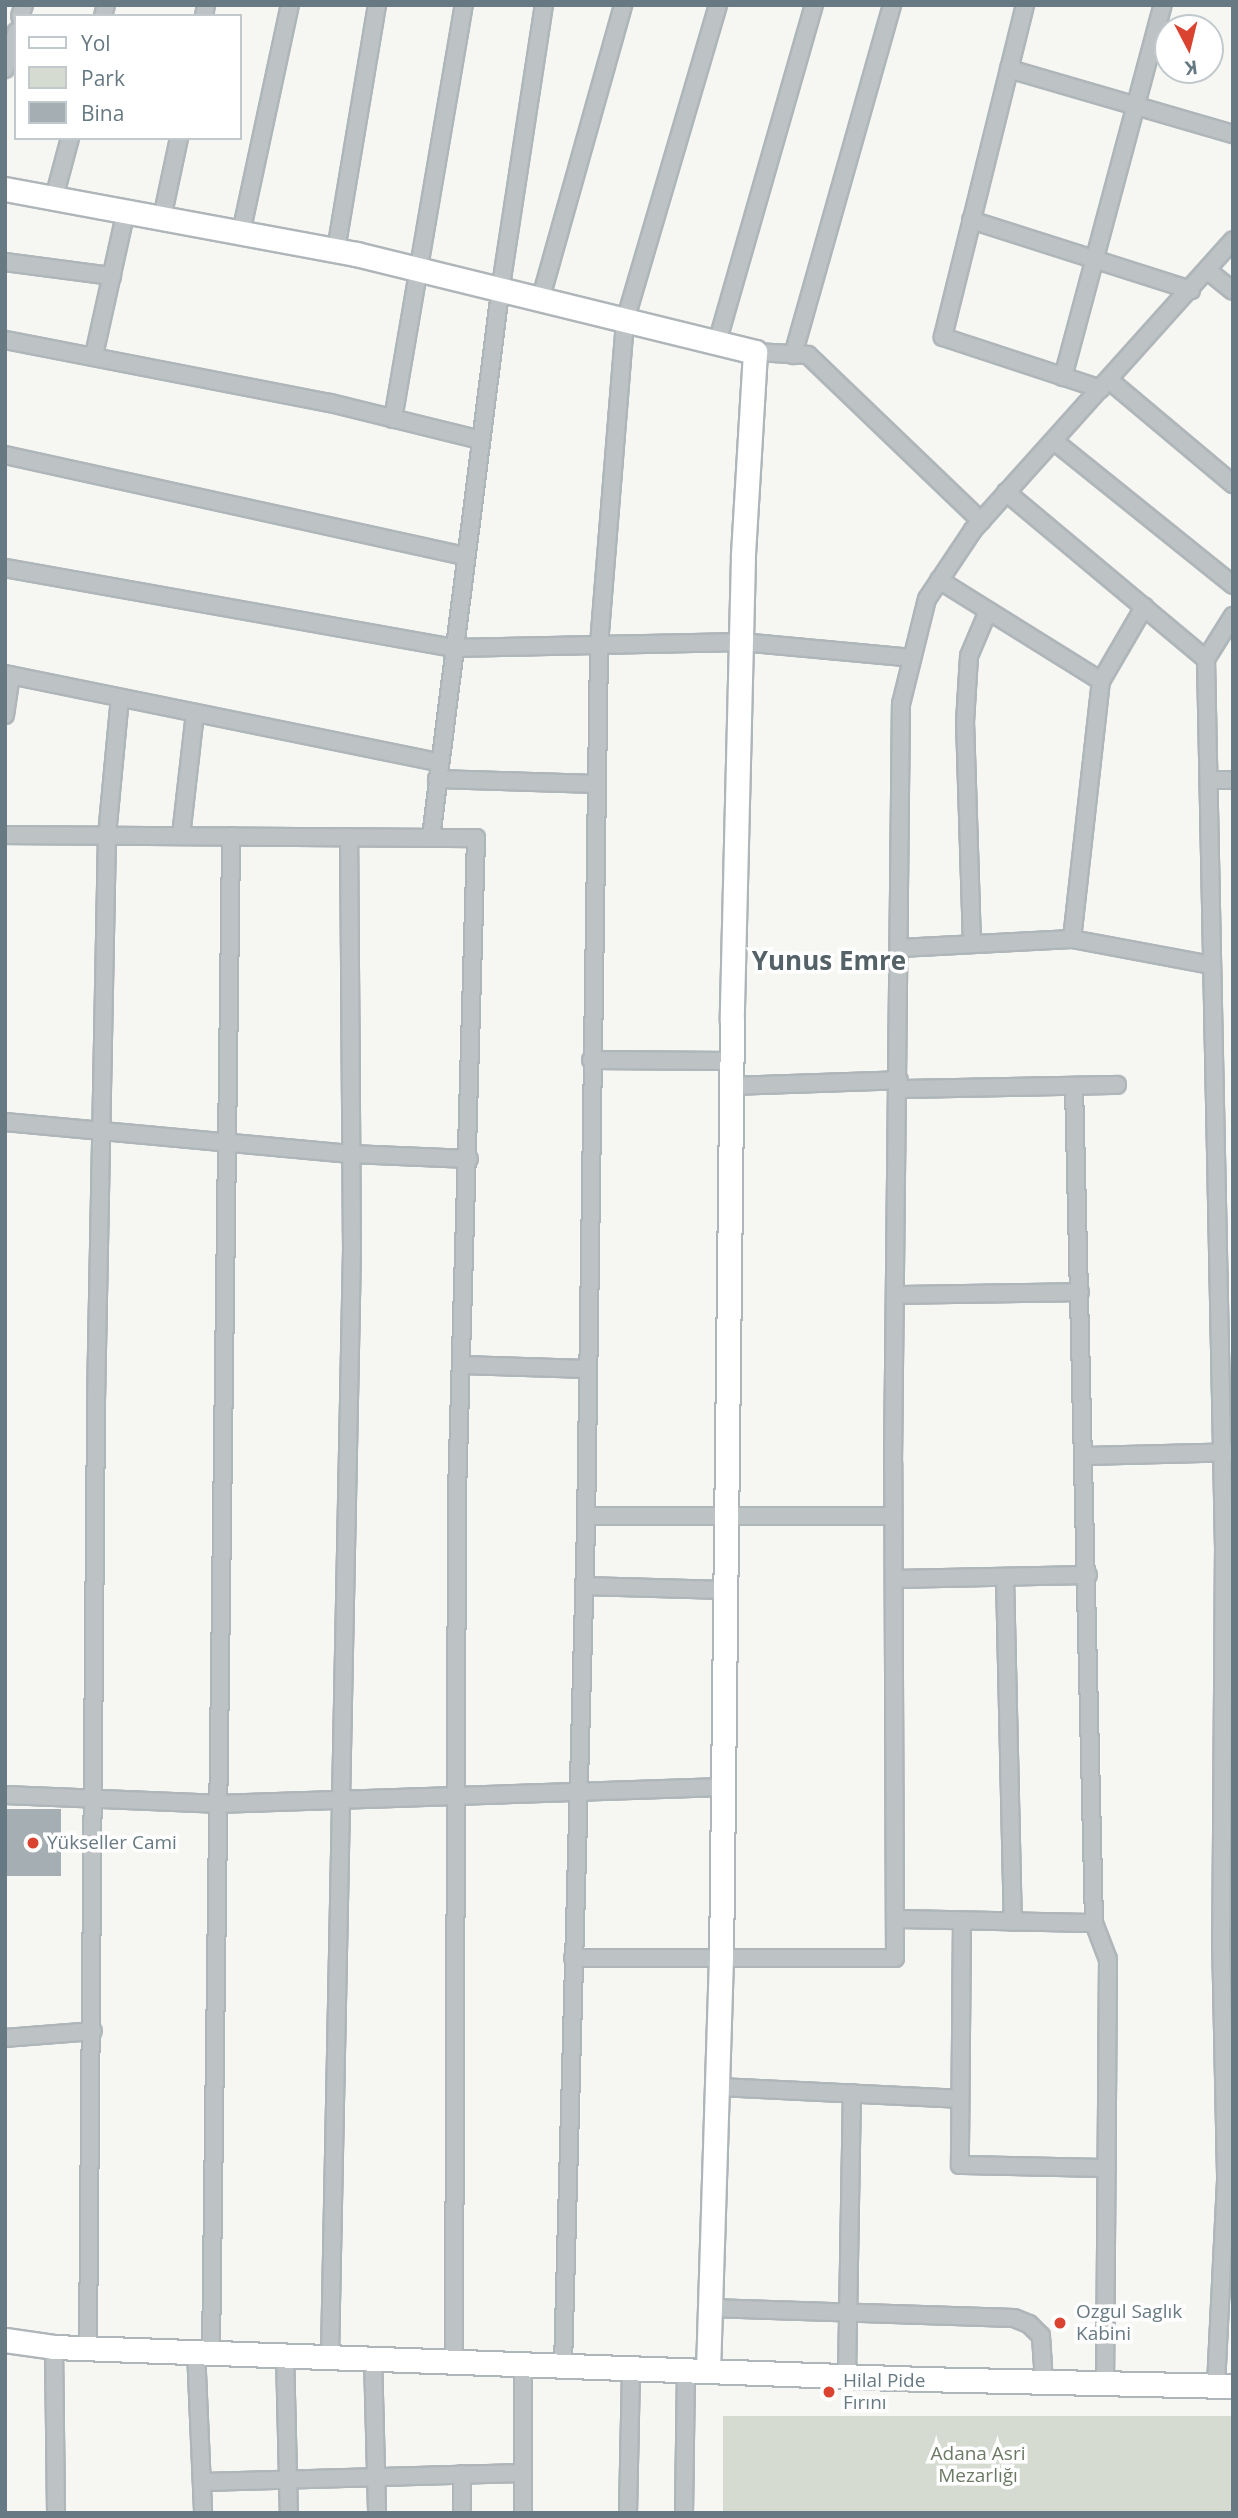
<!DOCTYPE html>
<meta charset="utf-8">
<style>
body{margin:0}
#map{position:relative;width:1238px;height:2518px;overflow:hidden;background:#f6f6f3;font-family:"Open Sans",sans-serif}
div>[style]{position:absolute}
.green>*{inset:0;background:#d6dbd2;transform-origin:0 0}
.building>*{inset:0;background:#a5aeb2;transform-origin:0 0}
.roads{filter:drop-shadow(2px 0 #afb6b9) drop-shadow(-2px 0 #afb6b9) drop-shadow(0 2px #afb6b9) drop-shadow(0 -2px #afb6b9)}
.minor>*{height:16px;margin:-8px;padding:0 8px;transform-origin:8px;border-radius:8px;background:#bdc2c4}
.secondary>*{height:23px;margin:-11.5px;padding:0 11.5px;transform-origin:11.5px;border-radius:11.5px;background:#fff}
.dots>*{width:19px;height:19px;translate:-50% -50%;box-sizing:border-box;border:4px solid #fff;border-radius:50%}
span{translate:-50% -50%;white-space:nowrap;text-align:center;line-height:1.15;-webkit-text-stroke:7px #fff;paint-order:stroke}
.poi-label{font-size:19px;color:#677982}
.left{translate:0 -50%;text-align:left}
.park-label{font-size:19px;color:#6c7a65}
.district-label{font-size:26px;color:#546268;font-weight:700}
.frame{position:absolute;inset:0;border:7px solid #677982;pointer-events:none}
.legend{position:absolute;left:14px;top:14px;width:228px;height:126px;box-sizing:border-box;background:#fff;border:2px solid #c2c9cd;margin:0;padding:9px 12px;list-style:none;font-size:21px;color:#677982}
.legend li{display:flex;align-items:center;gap:14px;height:35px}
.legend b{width:35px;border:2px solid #c2c9cd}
.north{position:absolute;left:1154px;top:14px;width:70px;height:70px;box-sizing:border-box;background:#fff;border:2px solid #c2c9cd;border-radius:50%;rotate:173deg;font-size:19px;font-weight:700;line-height:28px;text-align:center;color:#677982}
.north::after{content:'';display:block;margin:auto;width:24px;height:32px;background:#d94330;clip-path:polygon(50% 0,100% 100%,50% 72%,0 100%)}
</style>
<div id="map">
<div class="green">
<i style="left:723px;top:2416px;width:510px;height:97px"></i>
</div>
<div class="building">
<i style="left:5px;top:1809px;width:56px;height:67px"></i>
</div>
<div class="roads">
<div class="minor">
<i style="left:1025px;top:5px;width:342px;rotate:103.9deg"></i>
<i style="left:943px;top:337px;width:166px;rotate:18.2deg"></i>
<i style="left:20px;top:16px;width:12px;rotate:-70deg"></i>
<i style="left:103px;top:16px;width:11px;rotate:-75deg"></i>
<i style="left:204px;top:16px;width:11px;rotate:-80deg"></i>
<i style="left:5px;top:69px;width:39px;rotate:-73deg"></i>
<i style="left:1009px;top:69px;width:233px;rotate:16.2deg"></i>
<i style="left:54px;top:198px;width:62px;rotate:-75.1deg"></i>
<i style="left:162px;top:218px;width:82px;rotate:-78deg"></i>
<i style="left:971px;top:220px;width:231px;rotate:17.7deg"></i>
<i style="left:241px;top:233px;width:233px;rotate:-77.9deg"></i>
<i style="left:336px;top:250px;width:248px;rotate:-80.5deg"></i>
<i style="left:5px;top:262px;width:108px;rotate:7.5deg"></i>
<i style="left:1207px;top:270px;width:33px;rotate:39deg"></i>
<i style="left:540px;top:301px;width:307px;rotate:-74.3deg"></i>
<i style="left:5px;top:340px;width:331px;rotate:11deg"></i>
<i style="left:330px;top:403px;width:155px;rotate:13.8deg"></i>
<i style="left:717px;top:343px;width:352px;rotate:-74deg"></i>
<i style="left:755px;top:352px;width:53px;rotate:3.2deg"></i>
<i style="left:808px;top:355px;width:240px;rotate:43.8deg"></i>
<i style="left:94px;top:355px;width:148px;rotate:-77.5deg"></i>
<i style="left:793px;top:355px;width:364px;rotate:-74.2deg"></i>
<i style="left:1063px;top:377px;width:385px;rotate:-75deg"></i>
<i style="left:1109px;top:380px;width:162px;rotate:40deg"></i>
<i style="left:393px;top:419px;width:420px;rotate:-80.3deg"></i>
<i style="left:1054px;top:441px;width:230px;rotate:38.8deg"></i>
<i style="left:5px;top:455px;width:471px;rotate:12.4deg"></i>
<i style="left:1006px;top:492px;width:261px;rotate:39.9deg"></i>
<i style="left:1206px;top:659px;width:888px;rotate:88.84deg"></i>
<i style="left:1224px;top:1547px;width:389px;rotate:90.4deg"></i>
<i style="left:1221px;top:1936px;width:245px;rotate:88.8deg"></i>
<i style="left:1226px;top:2181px;width:204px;rotate:92.8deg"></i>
<i style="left:5px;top:568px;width:455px;rotate:10.1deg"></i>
<i style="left:453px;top:648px;width:288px;rotate:-1.2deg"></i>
<i style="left:741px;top:642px;width:172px;rotate:5.3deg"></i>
<i style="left:939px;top:580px;width:191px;rotate:31.9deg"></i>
<i style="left:1206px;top:659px;width:51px;rotate:-57.9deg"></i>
<i style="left:5px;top:674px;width:443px;rotate:11.5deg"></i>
<i style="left:5px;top:715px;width:40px;rotate:-81.5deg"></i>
<i style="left:437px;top:779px;width:159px;rotate:1.8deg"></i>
<i style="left:1209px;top:780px;width:24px"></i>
<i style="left:5px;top:835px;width:471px;rotate:0.4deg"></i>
<i style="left:476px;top:838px;width:654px;rotate:91.66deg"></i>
<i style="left:457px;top:1492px;width:868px;rotate:90.2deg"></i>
<i style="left:181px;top:836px;width:124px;rotate:-83.5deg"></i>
<i style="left:431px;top:837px;width:549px;rotate:-82.78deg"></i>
<i style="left:500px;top:292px;width:290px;rotate:-81.3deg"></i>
<i style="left:1072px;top:939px;width:260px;rotate:-83.6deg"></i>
<i style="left:1101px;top:681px;width:86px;rotate:-59.8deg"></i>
<i style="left:972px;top:944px;width:222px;rotate:-91.8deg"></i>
<i style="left:965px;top:722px;width:66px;rotate:-86.5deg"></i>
<i style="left:969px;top:656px;width:49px;rotate:-67.1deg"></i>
<i style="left:900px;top:948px;width:172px;rotate:-3deg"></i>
<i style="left:1072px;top:939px;width:141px;rotate:10.6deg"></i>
<i style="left:591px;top:1060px;width:140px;rotate:0.4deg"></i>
<i style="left:731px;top:1086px;width:168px;rotate:-2deg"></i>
<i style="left:1074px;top:1086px;width:837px;rotate:88.63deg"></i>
<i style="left:1094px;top:1923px;width:39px;rotate:69deg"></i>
<i style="left:1108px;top:1959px;width:424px;rotate:90.4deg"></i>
<i style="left:899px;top:1089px;width:218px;rotate:-1.1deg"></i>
<i style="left:5px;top:1122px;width:347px;rotate:5.3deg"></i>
<i style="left:351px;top:1154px;width:118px;rotate:2.4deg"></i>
<i style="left:895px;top:1295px;width:185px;rotate:-0.9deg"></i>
<i style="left:462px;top:1365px;width:125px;rotate:1.8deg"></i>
<i style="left:1084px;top:1456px;width:149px;rotate:-1.5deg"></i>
<i style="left:586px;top:1516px;width:307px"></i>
<i style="left:1005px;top:1577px;width:345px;rotate:88.7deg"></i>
<i style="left:894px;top:1579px;width:194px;rotate:-1.2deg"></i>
<i style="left:584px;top:1586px;width:141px;rotate:1.6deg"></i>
<i style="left:5px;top:1795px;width:211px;rotate:2.4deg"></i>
<i style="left:216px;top:1804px;width:507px;rotate:-1.92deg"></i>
<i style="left:896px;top:1919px;width:198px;rotate:1.2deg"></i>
<i style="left:962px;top:1921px;width:244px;rotate:90.5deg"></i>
<i style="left:960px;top:2165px;width:147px;rotate:1.2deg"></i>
<i style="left:573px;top:1958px;width:322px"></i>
<i style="left:895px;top:1958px;width:495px;rotate:-90.2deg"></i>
<i style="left:893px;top:1463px;width:759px;rotate:-89.4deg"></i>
<i style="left:901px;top:704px;width:108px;rotate:-76.1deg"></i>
<i style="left:927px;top:599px;width:83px;rotate:-56.3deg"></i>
<i style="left:973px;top:530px;width:389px;rotate:-48.1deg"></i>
<i style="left:5px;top:2038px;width:88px;rotate:-4.5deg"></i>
<i style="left:717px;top:2087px;width:243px;rotate:2.8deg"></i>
<i style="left:710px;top:2308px;width:304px;rotate:1.9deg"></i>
<i style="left:1014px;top:2318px;width:16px;rotate:22deg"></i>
<i style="left:1029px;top:2324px;width:17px;rotate:45deg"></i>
<i style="left:1041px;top:2336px;width:46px;rotate:86.3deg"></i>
<i style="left:88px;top:2345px;width:944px;rotate:-89.51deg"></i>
<i style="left:96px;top:1401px;width:566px;rotate:-88.89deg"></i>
<i style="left:107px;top:835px;width:138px;rotate:-84.6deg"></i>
<i style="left:54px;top:2347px;width:166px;rotate:89.3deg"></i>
<i style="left:196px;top:2350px;width:163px;rotate:87.5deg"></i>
<i style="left:211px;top:2351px;width:1515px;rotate:-89.24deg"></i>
<i style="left:285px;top:2354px;width:159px;rotate:88.6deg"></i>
<i style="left:330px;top:2355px;width:1104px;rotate:-88.86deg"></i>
<i style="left:352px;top:1251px;width:414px;rotate:-90.4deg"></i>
<i style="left:373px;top:2357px;width:156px;rotate:88.5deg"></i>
<i style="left:523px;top:2363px;width:150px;rotate:90deg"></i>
<i style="left:563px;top:2365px;width:840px;rotate:-88.43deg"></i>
<i style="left:586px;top:1525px;width:880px;rotate:-89.15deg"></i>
<i style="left:599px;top:645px;width:325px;rotate:-85.4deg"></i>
<i style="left:625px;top:321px;width:329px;rotate:-73.6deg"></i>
<i style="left:847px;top:2376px;width:283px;rotate:-89deg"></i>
<i style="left:462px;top:2474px;width:39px;rotate:90deg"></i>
<i style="left:203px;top:2482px;width:320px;rotate:-1.6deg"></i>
<i style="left:628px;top:2513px;width:146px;rotate:-88.8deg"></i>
<i style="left:684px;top:2513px;width:143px;rotate:-89.2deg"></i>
</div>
<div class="secondary">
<i style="left:5px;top:189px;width:357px;rotate:10.5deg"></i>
<i style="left:356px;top:254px;width:411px;rotate:13.8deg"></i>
<i style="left:755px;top:352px;width:205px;rotate:93.4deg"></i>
<i style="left:743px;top:557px;width:463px;rotate:91.4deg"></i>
<i style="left:732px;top:1020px;width:937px;rotate:90.67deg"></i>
<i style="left:721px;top:1957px;width:413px;rotate:91.8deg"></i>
<i style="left:5px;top:2340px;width:49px;rotate:8.1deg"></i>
<i style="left:54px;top:2347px;width:868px;rotate:2.11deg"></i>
<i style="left:921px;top:2379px;width:312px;rotate:1.3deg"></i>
</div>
</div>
<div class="dots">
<i style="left:33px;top:1843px;background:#d94330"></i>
<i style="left:1060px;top:2323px;background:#d94330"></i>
<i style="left:829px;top:2392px;background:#d94330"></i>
</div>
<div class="poi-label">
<span class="left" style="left:47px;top:1843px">Yükseller Cami</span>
<span class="left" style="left:1076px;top:2323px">Ozgul Saglık<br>Kabini</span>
<span class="left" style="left:843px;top:2392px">Hilal Pide<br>Fırını</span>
</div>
<div class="park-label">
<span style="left:978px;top:2465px">Adana Asri<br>Mezarlığı</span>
</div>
<div class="district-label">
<span style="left:829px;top:961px">Yunus Emre</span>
</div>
<div class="frame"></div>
<ul class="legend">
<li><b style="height:9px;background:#fff"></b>Yol</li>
<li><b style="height:19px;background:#d6dbd2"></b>Park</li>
<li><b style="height:19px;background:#a5aeb2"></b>Bina</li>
</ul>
<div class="north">K</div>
</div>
